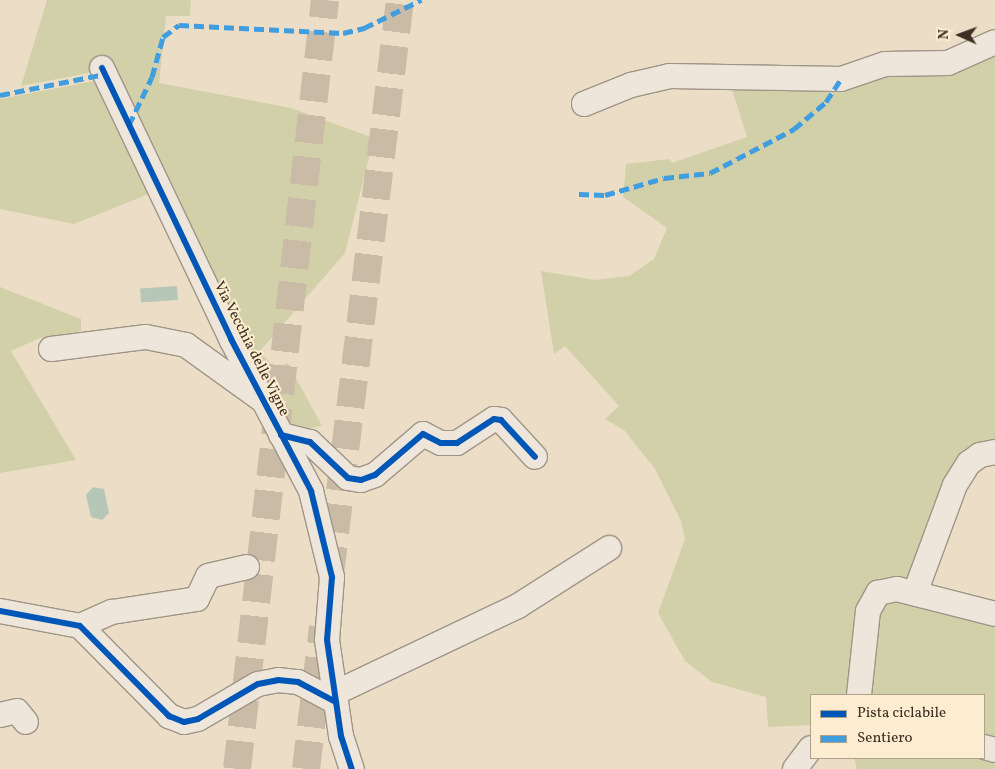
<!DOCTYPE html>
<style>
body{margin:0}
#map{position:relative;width:995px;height:769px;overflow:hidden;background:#ecdec6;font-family:Vollkorn,serif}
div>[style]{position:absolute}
.green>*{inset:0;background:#d2d0a8}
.water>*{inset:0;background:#b6c7b7;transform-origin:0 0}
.highway-tunnel>*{height:28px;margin-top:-14px;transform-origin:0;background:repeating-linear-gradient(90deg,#c9bba5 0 28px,transparent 0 42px)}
.roads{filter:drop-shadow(1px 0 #9f9587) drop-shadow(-1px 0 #9f9587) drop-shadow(0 1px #9f9587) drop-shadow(0 -1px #9f9587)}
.minor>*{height:24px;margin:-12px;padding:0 12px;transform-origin:12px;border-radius:12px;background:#eee6da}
.quiet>*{height:5px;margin-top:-2.5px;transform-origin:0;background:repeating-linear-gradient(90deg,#3f9de0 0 10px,transparent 0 15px)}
.cycleway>*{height:6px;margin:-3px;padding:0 3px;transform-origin:3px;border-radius:3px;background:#0057b8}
span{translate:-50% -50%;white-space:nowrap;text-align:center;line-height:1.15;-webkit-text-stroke:4px #fcecd0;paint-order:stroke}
.street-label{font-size:15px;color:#3c2e23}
.legend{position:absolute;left:810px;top:694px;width:175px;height:65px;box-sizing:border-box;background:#fcecd0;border:1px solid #afa08b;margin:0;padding:6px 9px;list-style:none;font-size:15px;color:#3c2e23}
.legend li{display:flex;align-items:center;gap:10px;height:25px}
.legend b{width:25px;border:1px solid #afa08b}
.north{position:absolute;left:935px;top:10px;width:50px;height:50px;-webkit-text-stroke:4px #fcecd0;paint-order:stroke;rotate:272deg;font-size:14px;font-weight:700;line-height:20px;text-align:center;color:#3c2e23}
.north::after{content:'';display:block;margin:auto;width:18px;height:22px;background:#3c2e23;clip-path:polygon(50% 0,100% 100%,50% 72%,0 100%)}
</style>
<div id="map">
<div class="green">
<i style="clip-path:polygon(47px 0,191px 0,190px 16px,166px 16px,159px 83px,291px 108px,374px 138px,345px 253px,260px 351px,274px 368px,288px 363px,322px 426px,284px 432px,93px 66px,89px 73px,21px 86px)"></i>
<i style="clip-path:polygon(995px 51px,995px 444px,910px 578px,995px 618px,995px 769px,857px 769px,854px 758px,984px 758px,984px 695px,811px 695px,811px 725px,768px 727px,766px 697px,712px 682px,685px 661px,658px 613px,685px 539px,681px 521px,655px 469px,624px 430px,605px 419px,619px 406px,565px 346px,554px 354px,541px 271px,595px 280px,629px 276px,654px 259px,667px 228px,623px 197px,626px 164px,669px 159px,672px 163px,747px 137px,730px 83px,863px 77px)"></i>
<i style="clip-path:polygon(99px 80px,156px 191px,74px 224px,0 209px,0 99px)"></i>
<i style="clip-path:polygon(0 287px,81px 319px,81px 331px,40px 338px,11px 351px,76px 460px,0 473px)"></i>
</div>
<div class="water">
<i style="left:177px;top:286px;width:14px;height:37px;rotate:86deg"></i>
<i style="clip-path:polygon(93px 487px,104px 489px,109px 513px,102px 520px,91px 517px,86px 495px)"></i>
</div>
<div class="highway-tunnel">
<i style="left:330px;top:574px;width:578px;rotate:-83.05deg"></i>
<i style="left:237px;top:769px;width:774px;rotate:-83.47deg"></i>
<i style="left:306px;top:769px;width:143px;rotate:-83.2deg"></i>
</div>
<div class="roads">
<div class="minor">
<i style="left:102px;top:68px;width:300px;rotate:64.5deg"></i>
<i style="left:231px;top:339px;width:172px;rotate:62.2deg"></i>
<i style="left:311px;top:491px;width:89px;rotate:76.3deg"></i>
<i style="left:332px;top:577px;width:63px;rotate:94.5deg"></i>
<i style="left:327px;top:640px;width:97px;rotate:81.7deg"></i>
<i style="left:341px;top:736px;width:35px;rotate:72deg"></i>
<i style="left:584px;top:104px;width:51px;rotate:-22deg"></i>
<i style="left:631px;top:85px;width:40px;rotate:-13deg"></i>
<i style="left:670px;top:76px;width:171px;rotate:1deg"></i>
<i style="left:841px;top:79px;width:46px;rotate:-18.8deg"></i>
<i style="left:885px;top:64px;width:63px;rotate:-0.9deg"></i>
<i style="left:948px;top:63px;width:51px;rotate:-24.1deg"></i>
<i style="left:51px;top:349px;width:96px;rotate:-7.2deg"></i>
<i style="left:146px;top:337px;width:41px;rotate:11.3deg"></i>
<i style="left:186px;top:345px;width:92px;rotate:35.8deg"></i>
<i style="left:281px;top:435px;width:30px;rotate:14deg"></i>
<i style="left:310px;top:442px;width:52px;rotate:43.5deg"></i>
<i style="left:348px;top:478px;width:13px;rotate:9deg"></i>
<i style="left:361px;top:480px;width:15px;rotate:-20deg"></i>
<i style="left:375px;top:475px;width:63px;rotate:-40.5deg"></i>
<i style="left:423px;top:434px;width:20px;rotate:27deg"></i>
<i style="left:441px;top:443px;width:16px"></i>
<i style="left:457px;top:443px;width:44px;rotate:-33deg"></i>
<i style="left:494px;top:419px;width:7px;rotate:8deg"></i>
<i style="left:501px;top:420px;width:50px;rotate:47.4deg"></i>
<i style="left:915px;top:593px;width:115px;rotate:-69.7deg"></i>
<i style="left:955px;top:485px;width:26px;rotate:-58deg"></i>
<i style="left:969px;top:463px;width:14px;rotate:-36deg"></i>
<i style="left:980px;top:455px;width:15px;rotate:-11deg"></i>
<i style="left:0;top:611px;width:81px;rotate:10.6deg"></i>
<i style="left:80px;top:626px;width:127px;rotate:45.3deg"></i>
<i style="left:169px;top:716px;width:16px;rotate:22deg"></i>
<i style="left:184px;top:722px;width:14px;rotate:-12deg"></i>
<i style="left:198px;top:719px;width:69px;rotate:-30.3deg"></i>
<i style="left:258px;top:684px;width:20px;rotate:-11deg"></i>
<i style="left:278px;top:680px;width:20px;rotate:6deg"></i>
<i style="left:298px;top:682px;width:43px;rotate:27.8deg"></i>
<i style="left:80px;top:626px;width:35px;rotate:-24deg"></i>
<i style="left:112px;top:612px;width:86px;rotate:-8.7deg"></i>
<i style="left:197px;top:599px;width:25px;rotate:-64deg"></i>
<i style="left:208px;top:576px;width:40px;rotate:-13deg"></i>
<i style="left:335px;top:693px;width:203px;rotate:-25.4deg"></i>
<i style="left:518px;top:606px;width:108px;rotate:-32.5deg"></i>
<i style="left:859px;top:695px;width:84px;rotate:-83.9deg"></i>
<i style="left:868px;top:611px;width:21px;rotate:-61deg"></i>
<i style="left:878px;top:593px;width:19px;rotate:-12deg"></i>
<i style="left:897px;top:589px;width:101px;rotate:14.3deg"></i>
<i style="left:0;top:715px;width:17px;rotate:-13deg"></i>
<i style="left:17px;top:711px;width:14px;rotate:51deg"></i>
<i style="left:984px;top:747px;width:11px;rotate:15deg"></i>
<i style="left:795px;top:769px;width:26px;rotate:-53deg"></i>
</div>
</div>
<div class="quiet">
<i style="left:0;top:95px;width:107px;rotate:-11.3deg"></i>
<i style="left:129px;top:125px;width:53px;rotate:-64.4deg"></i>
<i style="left:152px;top:77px;width:41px;rotate:-74.6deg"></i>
<i style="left:163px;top:37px;width:20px;rotate:-37deg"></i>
<i style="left:179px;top:25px;width:164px;rotate:2.8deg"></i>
<i style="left:343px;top:33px;width:22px;rotate:-13deg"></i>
<i style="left:364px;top:28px;width:64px;rotate:-26.2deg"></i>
<i style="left:579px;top:194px;width:26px;rotate:2deg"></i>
<i style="left:605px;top:195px;width:61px;rotate:-16.1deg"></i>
<i style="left:664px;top:178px;width:46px;rotate:-6.2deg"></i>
<i style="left:710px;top:173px;width:95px;rotate:-27.6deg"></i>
<i style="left:794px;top:129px;width:42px;rotate:-40.2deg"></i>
<i style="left:826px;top:102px;width:27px;rotate:-57deg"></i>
</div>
<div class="cycleway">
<i style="left:102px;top:68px;width:300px;rotate:64.5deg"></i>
<i style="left:231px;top:339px;width:172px;rotate:62.2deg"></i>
<i style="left:311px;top:491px;width:89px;rotate:76.3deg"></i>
<i style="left:332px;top:577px;width:63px;rotate:94.5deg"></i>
<i style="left:327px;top:640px;width:97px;rotate:81.7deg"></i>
<i style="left:341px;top:736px;width:35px;rotate:72deg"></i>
<i style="left:281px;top:435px;width:30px;rotate:14deg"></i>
<i style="left:310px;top:442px;width:52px;rotate:43.5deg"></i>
<i style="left:348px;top:478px;width:13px;rotate:9deg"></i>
<i style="left:361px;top:480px;width:15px;rotate:-20deg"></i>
<i style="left:375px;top:475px;width:63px;rotate:-40.5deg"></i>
<i style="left:423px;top:434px;width:20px;rotate:27deg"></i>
<i style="left:441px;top:443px;width:16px"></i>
<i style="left:457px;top:443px;width:44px;rotate:-33deg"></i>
<i style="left:494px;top:419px;width:7px;rotate:8deg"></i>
<i style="left:501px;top:420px;width:50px;rotate:47.4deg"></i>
<i style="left:0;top:611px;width:81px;rotate:10.6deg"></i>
<i style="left:80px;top:626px;width:127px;rotate:45.3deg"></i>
<i style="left:169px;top:716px;width:16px;rotate:22deg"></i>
<i style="left:184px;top:722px;width:14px;rotate:-12deg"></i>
<i style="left:198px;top:719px;width:69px;rotate:-30.3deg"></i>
<i style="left:258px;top:684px;width:20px;rotate:-11deg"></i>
<i style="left:278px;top:680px;width:20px;rotate:6deg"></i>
<i style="left:298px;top:682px;width:43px;rotate:27.8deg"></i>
</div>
<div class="street-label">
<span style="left:251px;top:349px;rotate:63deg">Via Vecchia delle Vigne</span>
</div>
<ul class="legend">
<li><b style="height:6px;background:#0057b8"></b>Pista ciclabile</li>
<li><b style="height:6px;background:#3f9de0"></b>Sentiero</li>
</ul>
<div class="north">N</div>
</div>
